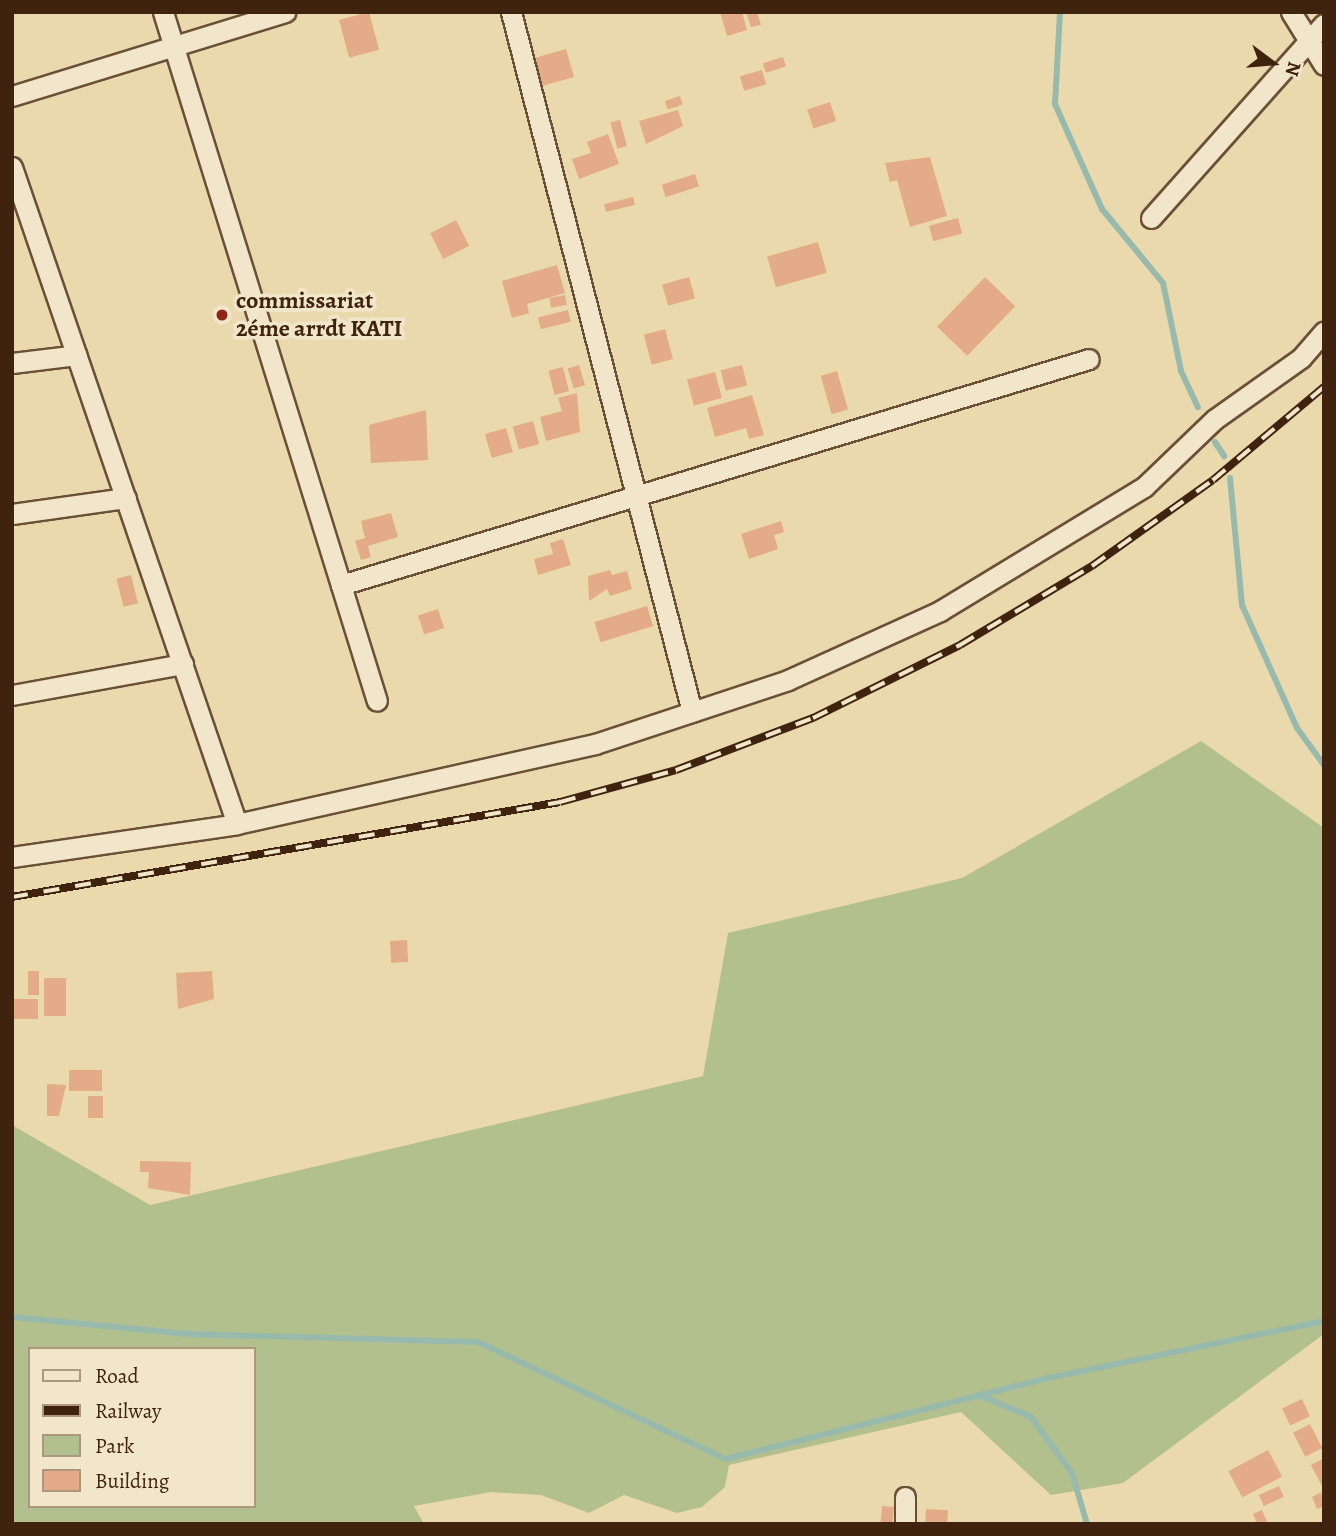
<!DOCTYPE html>
<meta charset="utf-8">
<style>
body{margin:0}
#map{position:relative;width:1336px;height:1536px;overflow:hidden;background:#ebd9ae;font-family:Alegreya,serif}
div>[style]{position:absolute}
.green>*{inset:0;background:#b2c08e}
.stream>*{height:6px;margin:-3px;padding:0 3px;transform-origin:3px;border-radius:3px;background:#98baac}
.building>*{inset:0;background:#e3ab88;transform-origin:0 0}
.roads{filter:drop-shadow(2px 0 #6b5037) drop-shadow(-2px 0 #6b5037) drop-shadow(0 2px #6b5037) drop-shadow(0 -2px #6b5037)}
.minor>*{height:19px;margin:-9.5px;padding:0 9.5px;transform-origin:9.5px;border-radius:9.5px;background:#f2e6ca}
.rail>*{height:8px;margin-top:-4px;transform-origin:0;background:repeating-linear-gradient(90deg,#f2e6ca 0 16px,#40230f 0 32px);box-sizing:border-box;border-block:2px solid #40230f}
.dots>*{width:19px;height:19px;translate:-50% -50%;box-sizing:border-box;border:4px solid #f2e6ca;border-radius:50%}
span{translate:-50% -50%;white-space:nowrap;text-align:center;line-height:1.15;-webkit-text-stroke:7px #f2e6ca;paint-order:stroke}
.poi-label{font-size:24px;color:#40230f;font-weight:700}
.left{translate:0 -50%;text-align:left}
.frame{position:absolute;inset:0;border:14px solid #40230f;pointer-events:none}
.legend{position:absolute;left:28px;top:1347px;width:228px;height:161px;box-sizing:border-box;background:#f2e6ca;border:2px solid #ab987f;margin:0;padding:9px 12px;list-style:none;font-size:21px;color:#40230f}
.legend li{display:flex;align-items:center;gap:14px;height:35px}
.legend b{width:35px;border:2px solid #ab987f}
.north{position:absolute;left:1238px;top:28px;width:70px;height:70px;-webkit-text-stroke:5px #f2e6ca;paint-order:stroke;rotate:106deg;font-size:19px;font-weight:700;line-height:28px;text-align:center;color:#40230f}
.north::after{content:'';display:block;margin:auto;width:24px;height:32px;background:#40230f;clip-path:polygon(50% 0,100% 100%,50% 72%,0 100%)}
</style>
<div id="map">
<div class="green">
<i style="clip-path:polygon(evenodd,1201px 741px,1324px 828px,1324px 1334px,1123px 1483px,1051px 1495px,961px 1412px,729px 1465px,725px 1487px,702px 1507px,677px 1513px,624px 1495px,589px 1513px,541px 1495px,491px 1492px,414px 1506px,424px 1524px,12px 1524px,12px 1125px,150px 1205px,703px 1076px,728px 933px,962px 878px,1201px 741px,30px 1349px,254px 1349px,254px 1506px,30px 1506px,30px 1349px)"></i>
</div>
<div class="stream">
<i style="left:1060px;top:12px;width:92px;rotate:93.1deg"></i>
<i style="left:1055px;top:104px;width:115px;rotate:65.9deg"></i>
<i style="left:1102px;top:209px;width:96px;rotate:50.5deg"></i>
<i style="left:1163px;top:283px;width:90px;rotate:78.4deg"></i>
<i style="left:1181px;top:371px;width:40px;rotate:65deg"></i>
<i style="left:1215px;top:442px;width:17px;rotate:57deg"></i>
<i style="left:1230px;top:478px;width:128px;rotate:84.6deg"></i>
<i style="left:1242px;top:605px;width:135px;rotate:65.9deg"></i>
<i style="left:1297px;top:728px;width:46px;rotate:53.9deg"></i>
<i style="left:12px;top:1317px;width:177px;rotate:5.5deg"></i>
<i style="left:188px;top:1334px;width:290px;rotate:1.6deg"></i>
<i style="left:478px;top:1342px;width:274px;rotate:25.3deg"></i>
<i style="left:726px;top:1459px;width:328px;rotate:-14.1deg"></i>
<i style="left:1044px;top:1379px;width:286px;rotate:-11.7deg"></i>
<i style="left:978px;top:1395px;width:57px;rotate:22.5deg"></i>
<i style="left:1031px;top:1417px;width:69px;rotate:53.8deg"></i>
<i style="left:1072px;top:1473px;width:53px;rotate:73.6deg"></i>
</div>
<div class="building">
<i style="left:369px;top:12px;width:39px;height:31px;rotate:75deg"></i>
<i style="clip-path:polygon(720px 12px,742px 12px,747px 30px,727px 36px)"></i>
<i style="clip-path:polygon(746px 12px,757px 12px,761px 25px,751px 27px)"></i>
<i style="left:566px;top:49px;width:29px;height:34px;rotate:74deg"></i>
<i style="left:783px;top:57px;width:10px;height:21px;rotate:73deg"></i>
<i style="left:762px;top:70px;width:15px;height:23px;rotate:74deg"></i>
<i style="left:680px;top:96px;width:9px;height:16px;rotate:72deg"></i>
<i style="left:830px;top:102px;width:20px;height:24px;rotate:72deg"></i>
<i style="clip-path:polygon(678px 110px,683px 126px,646px 144px,639px 121px)"></i>
<i style="left:620px;top:120px;width:27px;height:10px;rotate:75deg"></i>
<i style="clip-path:polygon(608px 134px,619px 164px,579px 179px,572px 159px,591px 153px,587px 142px)"></i>
<i style="clip-path:polygon(930px 157px,947px 216px,910px 227px,897px 180px,890px 182px,885px 163px)"></i>
<i style="left:695px;top:174px;width:13px;height:35px;rotate:72deg"></i>
<i style="left:633px;top:197px;width:8px;height:30px;rotate:76deg"></i>
<i style="left:958px;top:218px;width:16px;height:30px;rotate:75deg"></i>
<i style="left:456px;top:220px;width:29px;height:29px;rotate:63deg"></i>
<i style="left:818px;top:242px;width:32px;height:53px;rotate:74deg"></i>
<i style="clip-path:polygon(557px 265px,565px 293px,527px 304px,529px 313px,512px 318px,502px 281px)"></i>
<i style="left:689px;top:277px;width:22px;height:28px;rotate:74deg"></i>
<i style="left:985px;top:277px;width:42px;height:69px;rotate:44deg"></i>
<i style="left:565px;top:295px;width:10px;height:16px;rotate:79deg"></i>
<i style="left:568px;top:310px;width:12px;height:31px;rotate:76deg"></i>
<i style="left:665px;top:329px;width:31px;height:22px;rotate:75deg"></i>
<i style="left:579px;top:365px;width:21px;height:12px;rotate:73deg"></i>
<i style="left:742px;top:365px;width:21px;height:22px;rotate:76deg"></i>
<i style="left:563px;top:367px;width:25px;height:15px;rotate:76deg"></i>
<i style="left:837px;top:371px;width:40px;height:17px;rotate:74deg"></i>
<i style="left:715px;top:372px;width:27px;height:29px;rotate:75deg"></i>
<i style="clip-path:polygon(577px 393px,580px 432px,546px 441px,540px 417px,562px 411px,558px 398px)"></i>
<i style="clip-path:polygon(752px 395px,764px 435px,749px 439px,746px 428px,715px 437px,707px 408px)"></i>
<i style="clip-path:polygon(426px 410px,428px 460px,371px 463px,369px 425px)"></i>
<i style="left:533px;top:421px;width:24px;height:21px;rotate:75deg"></i>
<i style="left:506px;top:428px;width:25px;height:22px;rotate:74deg"></i>
<i style="clip-path:polygon(391px 513px,398px 537px,368px 546px,371px 557px,361px 560px,355px 541px,365px 538px,361px 521px)"></i>
<i style="clip-path:polygon(781px 521px,784px 532px,774px 535px,778px 549px,749px 559px,741px 534px)"></i>
<i style="clip-path:polygon(563px 539px,571px 565px,538px 575px,534px 559px,553px 554px,550px 543px)"></i>
<i style="clip-path:polygon(610px 570px,612px 575px,627px 571px,632px 589px,610px 596px,607px 589px,589px 601px,588px 576px)"></i>
<i style="left:131px;top:575px;width:29px;height:15px;rotate:76deg"></i>
<i style="left:647px;top:606px;width:21px;height:55px;rotate:73deg"></i>
<i style="left:438px;top:609px;width:20px;height:21px;rotate:72deg"></i>
<i style="left:407px;top:940px;width:22px;height:17px;rotate:87deg"></i>
<i style="left:28px;top:971px;width:11px;height:24px"></i>
<i style="clip-path:polygon(212px 971px,214px 999px,178px 1009px,176px 973px)"></i>
<i style="left:44px;top:978px;width:22px;height:38px"></i>
<i style="left:12px;top:999px;width:26px;height:20px"></i>
<i style="left:69px;top:1070px;width:33px;height:21px"></i>
<i style="clip-path:polygon(47px 1084px,66px 1085px,59px 1116px,47px 1116px)"></i>
<i style="left:88px;top:1096px;width:15px;height:22px"></i>
<i style="clip-path:polygon(140px 1161px,191px 1162px,190px 1195px,148px 1188px,149px 1172px,140px 1172px)"></i>
<i style="left:1302px;top:1399px;width:19px;height:22px;rotate:65deg"></i>
<i style="left:1310px;top:1424px;width:27px;height:19px;rotate:63deg"></i>
<i style="left:1268px;top:1450px;width:30px;height:45px;rotate:62deg"></i>
<i style="clip-path:polygon(1324px 1458px,1324px 1490px,1311px 1465px)"></i>
<i style="left:1279px;top:1486px;width:12px;height:22px;rotate:66deg"></i>
<i style="clip-path:polygon(1321px 1492px,1324px 1506px,1317px 1509px,1312px 1497px)"></i>
<i style="left:882px;top:1506px;width:12px;height:18px;rotate:5deg"></i>
<i style="left:926px;top:1509px;width:22px;height:15px;rotate:3deg"></i>
<i style="clip-path:polygon(1262px 1510px,1268px 1524px,1257px 1524px,1253px 1514px)"></i>
</div>
<div class="roads">
<div class="minor">
<i style="left:163px;top:12px;width:721px;rotate:72.75deg"></i>
<i style="left:511px;top:12px;width:723px;rotate:75.5deg"></i>
<i style="left:1291px;top:12px;width:62px;rotate:58.1deg"></i>
<i style="left:12px;top:96px;width:286px;rotate:-17.1deg"></i>
<i style="left:12px;top:167px;width:694px;rotate:71.1deg"></i>
<i style="left:1151px;top:218px;width:260px;rotate:-48.3deg"></i>
<i style="left:12px;top:363px;width:65px;rotate:-7deg"></i>
<i style="left:12px;top:514px;width:115px;rotate:-8deg"></i>
<i style="left:341px;top:585px;width:781px;rotate:-16.81deg"></i>
<i style="left:12px;top:695px;width:174px;rotate:-10.3deg"></i>
<i style="left:12px;top:857px;width:227px;rotate:-8.3deg"></i>
<i style="left:237px;top:824px;width:367px;rotate:-12.6deg"></i>
<i style="left:595px;top:744px;width:203px;rotate:-18.3deg"></i>
<i style="left:788px;top:680px;width:167px;rotate:-24.4deg"></i>
<i style="left:940px;top:611px;width:239px;rotate:-31.3deg"></i>
<i style="left:1144px;top:487px;width:98px;rotate:-43.8deg"></i>
<i style="left:1215px;top:419px;width:105px;rotate:-35.3deg"></i>
<i style="left:1301px;top:358px;width:35px;rotate:-49deg"></i>
<i style="left:905px;top:1524px;width:27px;rotate:-90deg"></i>
</div>
</div>
<div class="rail">
<i style="left:12px;top:897px;width:556px;rotate:-9.83deg"></i>
<i style="left:560px;top:802px;width:120px;rotate:-15.4deg"></i>
<i style="left:676px;top:770px;width:147px;rotate:-20.8deg"></i>
<i style="left:813px;top:718px;width:164px;rotate:-26.4deg"></i>
<i style="left:960px;top:645px;width:154px;rotate:-30.9deg"></i>
<i style="left:1092px;top:566px;width:148px;rotate:-35.4deg"></i>
<i style="left:1213px;top:480px;width:145px;rotate:-40deg"></i>
</div>
<div class="dots">
<i style="left:222px;top:315px;background:#8f2418"></i>
</div>
<div class="poi-label">
<span class="left" style="left:236px;top:315px">commissariat<br>2éme arrdt KATI</span>
</div>
<div class="frame"></div>
<ul class="legend">
<li><b style="height:9px;background:#f2e6ca"></b>Road</li>
<li><b style="height:9px;background:#40230f"></b>Railway</li>
<li><b style="height:19px;background:#b2c08e"></b>Park</li>
<li><b style="height:19px;background:#e3ab88"></b>Building</li>
</ul>
<div class="north">N</div>
</div>
